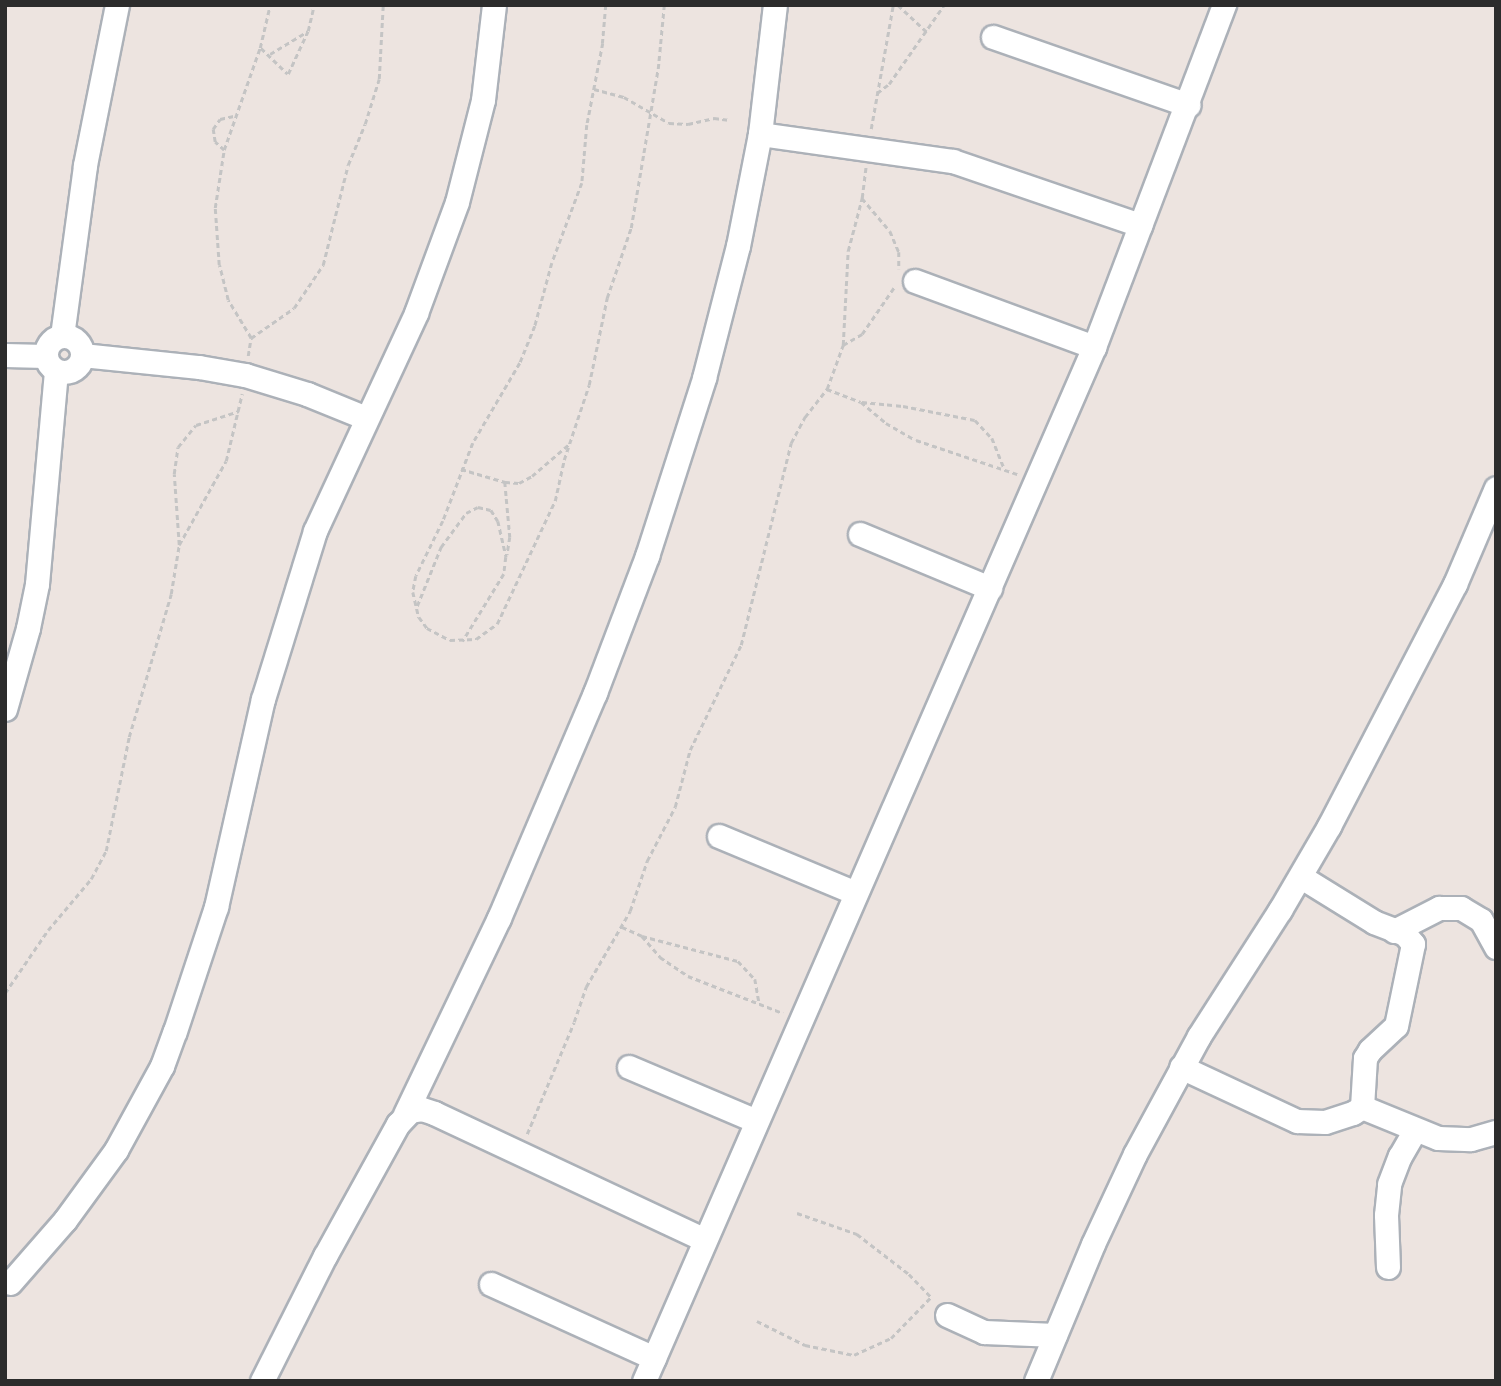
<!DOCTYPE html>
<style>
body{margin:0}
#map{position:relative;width:1501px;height:1386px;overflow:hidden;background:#ede4e0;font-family:Cabin,sans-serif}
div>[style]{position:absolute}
.path>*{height:2.5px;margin-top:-1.25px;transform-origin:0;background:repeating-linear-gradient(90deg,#c4c4c4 0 5px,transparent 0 8.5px)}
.roads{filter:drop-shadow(2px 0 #acb1b8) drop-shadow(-2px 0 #acb1b8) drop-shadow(0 2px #acb1b8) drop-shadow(0 -2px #acb1b8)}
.minor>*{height:23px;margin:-11.5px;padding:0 11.5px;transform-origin:11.5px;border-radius:11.5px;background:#fff}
.minor>.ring{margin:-11.5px;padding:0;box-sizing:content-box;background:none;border:23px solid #fff;border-radius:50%}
span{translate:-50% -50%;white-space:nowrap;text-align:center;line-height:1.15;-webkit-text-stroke:6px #fff;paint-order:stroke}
.frame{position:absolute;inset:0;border:7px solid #2c2c2c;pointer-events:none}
</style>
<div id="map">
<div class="path">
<i style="left:606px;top:5px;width:38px;rotate:95deg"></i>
<i style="left:603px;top:43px;width:84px;rotate:101deg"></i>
<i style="left:587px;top:125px;width:58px;rotate:94.9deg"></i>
<i style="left:582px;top:183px;width:85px;rotate:110.6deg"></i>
<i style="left:552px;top:263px;width:65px;rotate:105.1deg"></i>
<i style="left:535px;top:326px;width:40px;rotate:112deg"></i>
<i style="left:520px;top:363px;width:93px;rotate:120.4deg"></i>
<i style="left:473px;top:443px;width:84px;rotate:111deg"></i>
<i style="left:443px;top:521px;width:61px;rotate:116.1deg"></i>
<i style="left:416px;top:576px;width:16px;rotate:101deg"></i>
<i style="left:413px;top:592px;width:26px;rotate:77deg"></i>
<i style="left:419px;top:617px;width:14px;rotate:54deg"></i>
<i style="left:427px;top:628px;width:26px;rotate:28deg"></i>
<i style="left:450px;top:640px;width:26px;rotate:-2deg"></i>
<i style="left:476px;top:639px;width:26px;rotate:-36deg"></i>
<i style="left:497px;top:624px;width:136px;rotate:-64.8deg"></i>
<i style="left:555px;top:501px;width:42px;rotate:-77.6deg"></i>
<i style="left:564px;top:460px;width:79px;rotate:-71.6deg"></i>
<i style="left:589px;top:385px;width:89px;rotate:-78.3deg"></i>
<i style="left:607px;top:298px;width:74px;rotate:-71.1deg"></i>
<i style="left:631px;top:228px;width:161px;rotate:-80.4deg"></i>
<i style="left:658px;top:69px;width:64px;rotate:-84.6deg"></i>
<i style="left:898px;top:5px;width:41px;rotate:43deg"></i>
<i style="left:261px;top:48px;width:37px;rotate:44deg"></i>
<i style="left:288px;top:74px;width:47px;rotate:-65.1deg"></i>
<i style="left:308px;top:31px;width:27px;rotate:-77deg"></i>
<i style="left:270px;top:54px;width:44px;rotate:-31.2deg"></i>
<i style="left:594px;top:89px;width:31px;rotate:15deg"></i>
<i style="left:624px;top:97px;width:52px;rotate:30deg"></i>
<i style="left:669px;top:123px;width:19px;rotate:3deg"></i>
<i style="left:688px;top:124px;width:27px;rotate:-13deg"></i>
<i style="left:714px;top:118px;width:16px;rotate:7deg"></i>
<i style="left:877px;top:93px;width:15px;rotate:-37deg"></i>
<i style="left:889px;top:84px;width:96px;rotate:-55.2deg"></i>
<i style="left:871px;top:129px;width:126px;rotate:-79.9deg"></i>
<i style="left:224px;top:150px;width:12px;rotate:-138deg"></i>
<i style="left:215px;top:142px;width:13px;rotate:-99deg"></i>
<i style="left:213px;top:129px;width:12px;rotate:-55deg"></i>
<i style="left:220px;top:119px;width:14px;rotate:-12deg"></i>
<i style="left:862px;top:198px;width:43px;rotate:49.7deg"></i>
<i style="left:890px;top:231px;width:23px;rotate:67deg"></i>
<i style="left:899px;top:252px;width:17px;rotate:90deg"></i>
<i style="left:251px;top:338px;width:52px;rotate:-34.9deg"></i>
<i style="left:294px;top:308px;width:52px;rotate:-56deg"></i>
<i style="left:323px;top:265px;width:103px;rotate:-76deg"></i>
<i style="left:348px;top:165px;width:44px;rotate:-67.5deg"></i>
<i style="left:365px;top:124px;width:47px;rotate:-72.7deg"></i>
<i style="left:379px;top:79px;width:74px;rotate:-86.9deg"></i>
<i style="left:843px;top:345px;width:22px;rotate:-30deg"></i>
<i style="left:862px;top:334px;width:58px;rotate:-55.5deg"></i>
<i style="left:248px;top:356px;width:18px;rotate:-81deg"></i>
<i style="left:251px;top:338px;width:44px;rotate:-121.2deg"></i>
<i style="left:228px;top:300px;width:36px;rotate:-104deg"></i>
<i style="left:219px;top:265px;width:57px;rotate:-94deg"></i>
<i style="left:215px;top:208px;width:59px;rotate:-81.2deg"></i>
<i style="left:224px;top:150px;width:108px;rotate:-70.6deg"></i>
<i style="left:260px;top:48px;width:44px;rotate:-76.9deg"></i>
<i style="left:827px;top:389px;width:36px;rotate:21deg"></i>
<i style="left:861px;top:402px;width:33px;rotate:40deg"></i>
<i style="left:886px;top:423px;width:34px;rotate:30deg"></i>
<i style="left:916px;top:440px;width:107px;rotate:18.6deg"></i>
<i style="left:862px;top:402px;width:41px;rotate:5.6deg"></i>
<i style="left:903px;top:406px;width:73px;rotate:11deg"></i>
<i style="left:975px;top:420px;width:25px;rotate:47deg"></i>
<i style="left:992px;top:438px;width:31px;rotate:68deg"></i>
<i style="left:461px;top:469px;width:46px;rotate:16.5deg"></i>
<i style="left:505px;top:482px;width:14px;rotate:4deg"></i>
<i style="left:519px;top:483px;width:15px;rotate:-28deg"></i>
<i style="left:532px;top:476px;width:48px;rotate:-40.7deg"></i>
<i style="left:505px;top:482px;width:55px;rotate:84.8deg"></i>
<i style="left:510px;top:537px;width:18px;rotate:99deg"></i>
<i style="left:179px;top:545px;width:96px;rotate:-60.8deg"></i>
<i style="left:226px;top:461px;width:69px;rotate:-76.6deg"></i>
<i style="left:417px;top:606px;width:64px;rotate:-67.9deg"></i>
<i style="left:441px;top:547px;width:42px;rotate:-53.7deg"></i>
<i style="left:466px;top:513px;width:13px;rotate:-27deg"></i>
<i style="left:478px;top:507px;width:13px;rotate:13deg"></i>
<i style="left:491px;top:510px;width:13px;rotate:58deg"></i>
<i style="left:498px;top:521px;width:37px;rotate:77deg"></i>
<i style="left:506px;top:557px;width:17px;rotate:97deg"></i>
<i style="left:504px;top:574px;width:79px;rotate:121.5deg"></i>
<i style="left:622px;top:927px;width:22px;rotate:24deg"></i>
<i style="left:642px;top:936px;width:28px;rotate:49deg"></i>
<i style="left:660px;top:957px;width:34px;rotate:34deg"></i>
<i style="left:688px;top:976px;width:102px;rotate:21.3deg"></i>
<i style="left:642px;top:936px;width:99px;rotate:14.6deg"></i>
<i style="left:738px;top:961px;width:25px;rotate:47deg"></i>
<i style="left:755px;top:979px;width:23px;rotate:80deg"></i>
<i style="left:5px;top:993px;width:76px;rotate:-55.7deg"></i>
<i style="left:48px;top:930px;width:67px;rotate:-49.9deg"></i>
<i style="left:91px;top:879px;width:32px;rotate:-62deg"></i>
<i style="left:106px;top:851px;width:116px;rotate:-78.6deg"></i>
<i style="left:129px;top:737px;width:149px;rotate:-73.6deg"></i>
<i style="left:171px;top:594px;width:50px;rotate:-80.7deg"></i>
<i style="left:179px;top:545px;width:71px;rotate:-94deg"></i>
<i style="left:174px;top:474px;width:27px;rotate:-82deg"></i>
<i style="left:178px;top:447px;width:28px;rotate:-51deg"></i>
<i style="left:196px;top:425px;width:45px;rotate:-18deg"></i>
<i style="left:527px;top:1134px;width:121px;rotate:-67.2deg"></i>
<i style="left:574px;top:1022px;width:37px;rotate:-71deg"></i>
<i style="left:586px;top:987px;width:88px;rotate:-59.9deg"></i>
<i style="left:630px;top:911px;width:53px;rotate:-71.2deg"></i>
<i style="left:647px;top:861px;width:61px;rotate:-62.6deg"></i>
<i style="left:675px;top:807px;width:59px;rotate:-75.3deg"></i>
<i style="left:690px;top:750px;width:117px;rotate:-64.1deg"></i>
<i style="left:741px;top:645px;width:208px;rotate:-76.1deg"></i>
<i style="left:791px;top:443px;width:30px;rotate:-62deg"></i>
<i style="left:805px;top:417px;width:36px;rotate:-52deg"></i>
<i style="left:827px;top:389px;width:47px;rotate:-70deg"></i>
<i style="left:843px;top:345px;width:94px;rotate:-87deg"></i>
<i style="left:848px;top:251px;width:55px;rotate:-75.2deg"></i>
<i style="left:862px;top:198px;width:31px;rotate:-83deg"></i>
<i style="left:797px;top:1213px;width:64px;rotate:19.3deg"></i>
<i style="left:857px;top:1234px;width:66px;rotate:37.6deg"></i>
<i style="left:909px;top:1274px;width:32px;rotate:46deg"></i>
<i style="left:757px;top:1321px;width:54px;rotate:26.6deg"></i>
<i style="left:805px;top:1345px;width:50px;rotate:11.5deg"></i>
<i style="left:854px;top:1355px;width:41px;rotate:-24.7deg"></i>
<i style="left:891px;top:1338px;width:57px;rotate:-45.7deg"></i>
</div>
<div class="roads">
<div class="minor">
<i style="left:993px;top:37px;width:207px;rotate:19.2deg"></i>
<i style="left:760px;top:134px;width:195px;rotate:8deg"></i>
<i style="left:953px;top:161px;width:198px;rotate:18.9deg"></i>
<i style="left:915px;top:281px;width:191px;rotate:20.2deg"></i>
<i class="ring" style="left:46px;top:336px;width:13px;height:13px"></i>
<i style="left:62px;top:336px;width:173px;rotate:-82.3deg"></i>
<i style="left:85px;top:165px;width:163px;rotate:-78.7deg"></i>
<i style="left:5px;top:355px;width:40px;rotate:1.4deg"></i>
<i style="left:82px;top:355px;width:118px;rotate:5.9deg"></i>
<i style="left:199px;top:367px;width:47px;rotate:9.9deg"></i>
<i style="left:245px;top:375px;width:65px;rotate:17deg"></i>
<i style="left:307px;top:394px;width:64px;rotate:22.1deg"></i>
<i style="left:860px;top:534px;width:141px;rotate:22.6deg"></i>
<i style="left:5px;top:709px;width:84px;rotate:-74.1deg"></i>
<i style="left:28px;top:628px;width:45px;rotate:-78.4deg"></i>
<i style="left:37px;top:584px;width:214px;rotate:-84.9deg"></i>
<i style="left:719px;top:836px;width:148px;rotate:22.6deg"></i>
<i style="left:1394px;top:931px;width:51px;rotate:-27.1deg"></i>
<i style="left:1439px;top:908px;width:22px"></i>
<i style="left:1461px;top:908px;width:23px;rotate:31deg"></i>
<i style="left:1481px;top:920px;width:31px;rotate:61deg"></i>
<i style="left:629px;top:1067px;width:138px;rotate:23deg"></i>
<i style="left:1181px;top:1067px;width:128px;rotate:25deg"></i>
<i style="left:1297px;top:1121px;width:28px;rotate:2deg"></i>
<i style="left:1325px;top:1122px;width:29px;rotate:-18deg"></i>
<i style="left:1353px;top:1113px;width:11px;rotate:-34deg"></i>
<i style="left:1362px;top:1107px;width:49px;rotate:-86.5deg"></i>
<i style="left:1365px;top:1058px;width:9px;rotate:-58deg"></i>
<i style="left:1370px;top:1050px;width:35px;rotate:-43deg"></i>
<i style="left:1396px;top:1026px;width:84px;rotate:-78.3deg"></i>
<i style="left:1413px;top:944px;width:13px;rotate:-129deg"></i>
<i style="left:1405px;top:934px;width:33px;rotate:-159deg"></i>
<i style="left:1374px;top:922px;width:86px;rotate:-148.3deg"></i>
<i style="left:1362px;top:1107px;width:82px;rotate:22.2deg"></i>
<i style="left:1438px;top:1138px;width:33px;rotate:2deg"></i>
<i style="left:1471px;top:1139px;width:26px;rotate:-16deg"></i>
<i style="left:405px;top:1114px;width:217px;rotate:-64.4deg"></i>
<i style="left:499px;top:918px;width:245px;rotate:-66.9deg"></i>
<i style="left:595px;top:693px;width:147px;rotate:-69.2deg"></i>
<i style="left:647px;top:556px;width:187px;rotate:-72.2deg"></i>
<i style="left:704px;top:378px;width:136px;rotate:-75.6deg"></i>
<i style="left:738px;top:246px;width:114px;rotate:-78.9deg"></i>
<i style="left:760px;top:134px;width:130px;rotate:-83.4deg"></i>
<i style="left:1388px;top:1267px;width:52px;rotate:-92.2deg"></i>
<i style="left:1386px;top:1215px;width:31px;rotate:-84deg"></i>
<i style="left:1389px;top:1184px;width:30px;rotate:-69deg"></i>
<i style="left:1400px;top:1156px;width:30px;rotate:-60deg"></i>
<i style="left:10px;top:1283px;width:84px;rotate:-48.9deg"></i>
<i style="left:65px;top:1220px;width:87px;rotate:-53.9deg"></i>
<i style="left:116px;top:1150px;width:96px;rotate:-61.3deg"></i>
<i style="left:162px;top:1066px;width:37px;rotate:-70deg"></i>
<i style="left:175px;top:1031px;width:131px;rotate:-71.7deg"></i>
<i style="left:216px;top:907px;width:213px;rotate:-77.3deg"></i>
<i style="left:263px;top:699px;width:176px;rotate:-72.8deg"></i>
<i style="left:315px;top:531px;width:240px;rotate:-65.1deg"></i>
<i style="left:416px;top:313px;width:118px;rotate:-69.7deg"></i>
<i style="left:457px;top:202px;width:105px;rotate:-75.7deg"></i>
<i style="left:483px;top:100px;width:96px;rotate:-83.4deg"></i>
<i style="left:491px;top:1284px;width:179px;rotate:24.4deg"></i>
<i style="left:947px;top:1315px;width:41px;rotate:24.7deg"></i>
<i style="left:984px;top:1332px;width:71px;rotate:2.4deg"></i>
<i style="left:262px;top:1381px;width:140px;rotate:-63.3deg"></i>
<i style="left:325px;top:1256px;width:151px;rotate:-61.1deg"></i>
<i style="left:398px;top:1124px;width:18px;rotate:-47deg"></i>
<i style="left:410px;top:1111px;width:12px;rotate:-9deg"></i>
<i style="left:422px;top:1109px;width:13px;rotate:18deg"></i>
<i style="left:434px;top:1113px;width:299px;rotate:25.1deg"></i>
<i style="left:644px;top:1381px;width:1128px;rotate:-66.48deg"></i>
<i style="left:1094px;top:347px;width:366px;rotate:-69.2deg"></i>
<i style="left:1036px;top:1381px;width:148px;rotate:-67.4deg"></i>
<i style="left:1093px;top:1244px;width:99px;rotate:-65deg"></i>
<i style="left:1135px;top:1154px;width:134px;rotate:-61.5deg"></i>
<i style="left:1199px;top:1036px;width:150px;rotate:-57.3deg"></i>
<i style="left:1280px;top:910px;width:97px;rotate:-59.7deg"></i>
<i style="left:1329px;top:826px;width:273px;rotate:-62.5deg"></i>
<i style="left:1455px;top:584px;width:104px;rotate:-66.9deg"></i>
</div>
</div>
<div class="frame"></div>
</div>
